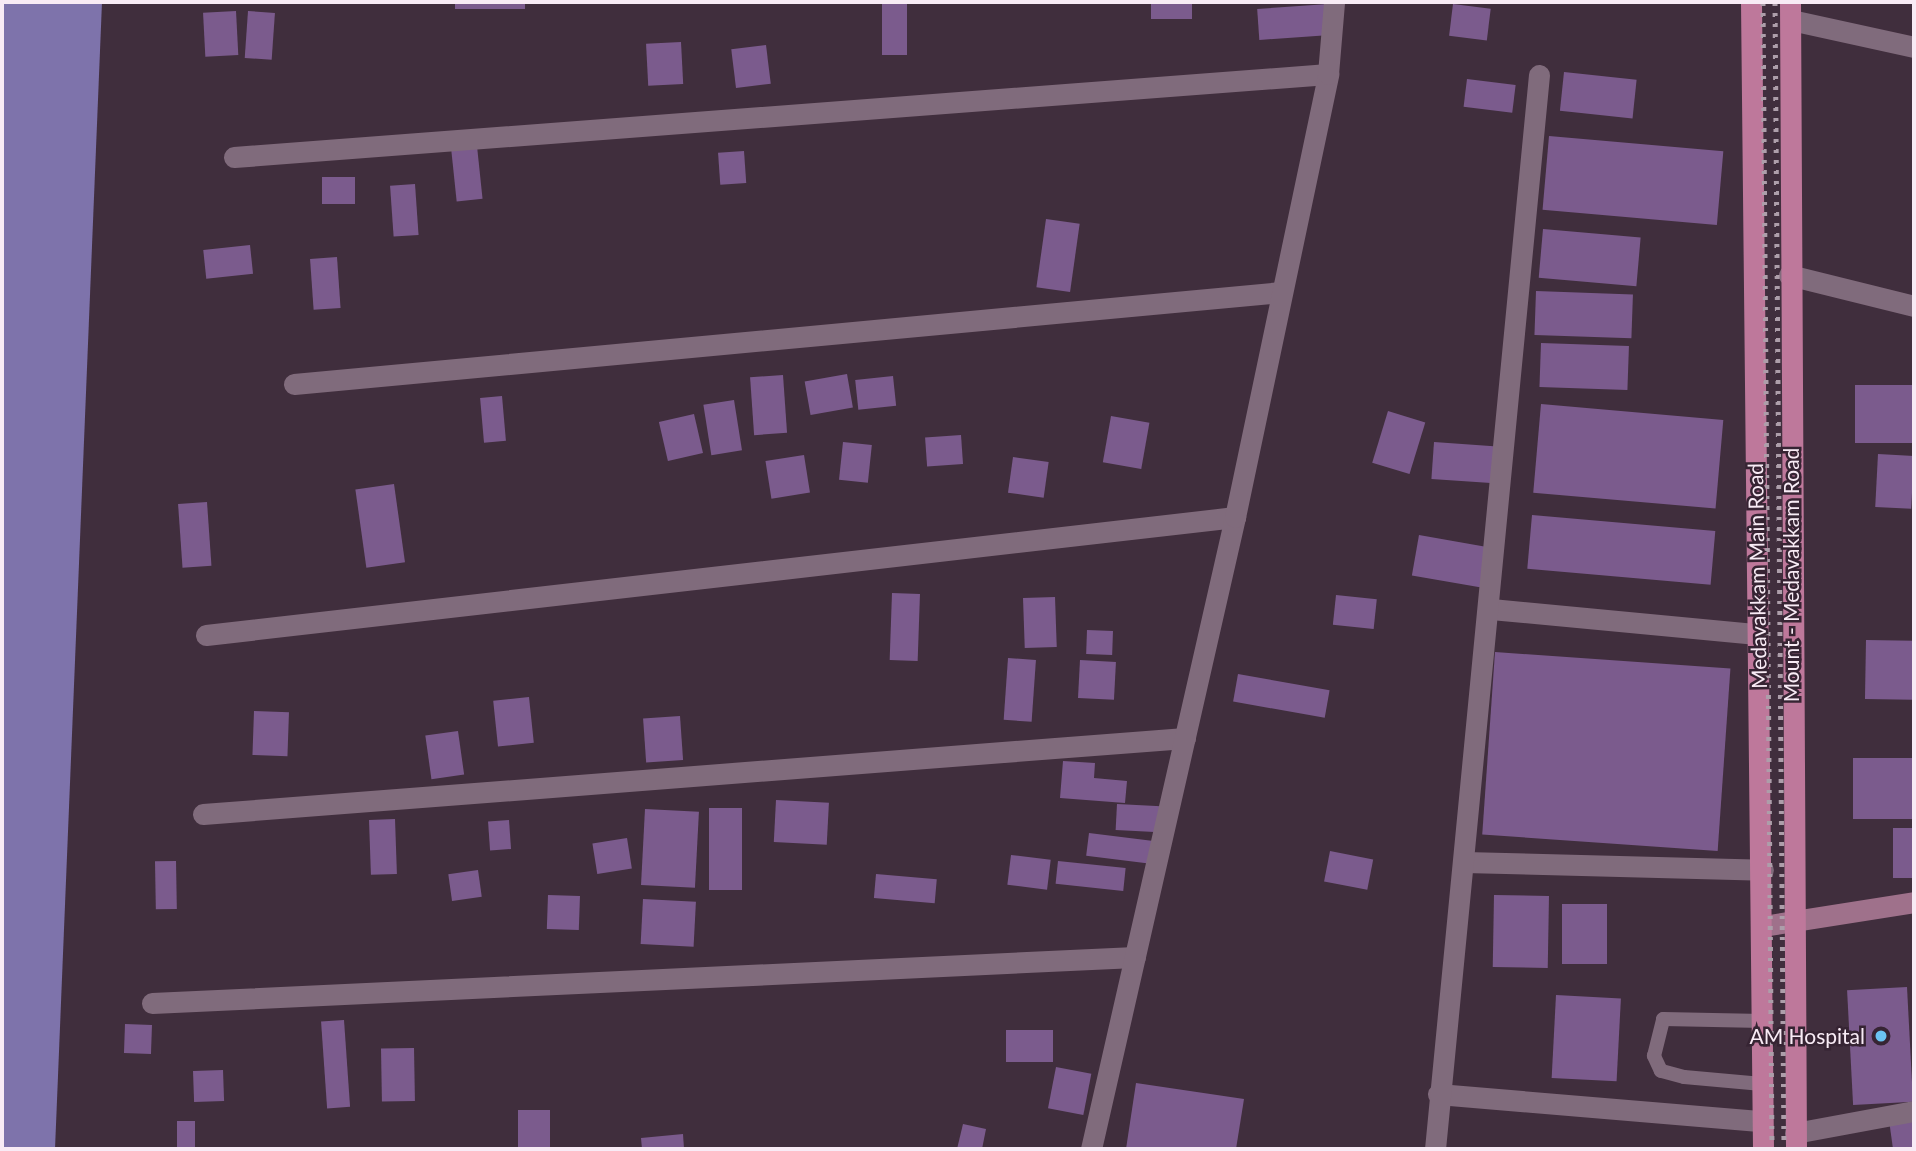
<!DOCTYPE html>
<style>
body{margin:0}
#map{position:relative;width:1916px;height:1151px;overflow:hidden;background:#402e3d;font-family:Lato,sans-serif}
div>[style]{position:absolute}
.water>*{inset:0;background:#7e73ab}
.building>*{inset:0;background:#7b5b8d;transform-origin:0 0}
.lane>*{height:14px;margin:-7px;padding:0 7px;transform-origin:7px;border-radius:7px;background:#806b7c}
.street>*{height:21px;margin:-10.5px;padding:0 10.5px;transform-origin:10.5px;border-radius:10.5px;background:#806b7c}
.secondary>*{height:21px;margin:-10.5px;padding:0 10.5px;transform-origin:10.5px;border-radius:10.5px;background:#9f718b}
.primary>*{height:21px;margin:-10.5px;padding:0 10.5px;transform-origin:10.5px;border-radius:10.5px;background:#be789b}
.rail>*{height:5px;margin-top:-2.5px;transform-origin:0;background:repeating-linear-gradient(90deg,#ad9eaa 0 3.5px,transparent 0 10.5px)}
.dots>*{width:19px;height:19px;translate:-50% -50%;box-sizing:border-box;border:4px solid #362433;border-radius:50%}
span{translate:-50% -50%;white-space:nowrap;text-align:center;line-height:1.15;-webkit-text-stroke:5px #362433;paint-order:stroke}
.street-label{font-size:21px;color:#f8ebf5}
.poi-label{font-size:21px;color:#f8ebf5}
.right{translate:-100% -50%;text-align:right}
.frame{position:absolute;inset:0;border:4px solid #f8ebf5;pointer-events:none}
</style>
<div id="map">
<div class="water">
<i style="clip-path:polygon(2px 2px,102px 2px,55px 1149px,2px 1149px)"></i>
</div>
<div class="building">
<i style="left:455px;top:2px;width:70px;height:7px"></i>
<i style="left:882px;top:2px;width:25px;height:53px"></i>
<i style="left:1151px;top:2px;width:41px;height:17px"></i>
<i style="left:1328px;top:4px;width:31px;height:71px;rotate:86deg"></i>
<i style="left:1453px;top:4px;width:38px;height:32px;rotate:7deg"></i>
<i style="left:236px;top:11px;width:44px;height:33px;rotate:87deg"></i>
<i style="left:248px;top:11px;width:27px;height:47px;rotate:4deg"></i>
<i style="left:681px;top:42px;width:42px;height:35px;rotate:87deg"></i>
<i style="left:766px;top:45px;width:39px;height:35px;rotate:83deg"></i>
<i style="left:1564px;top:72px;width:73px;height:39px;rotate:6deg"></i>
<i style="left:1467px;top:79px;width:49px;height:28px;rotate:7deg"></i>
<i style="left:1549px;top:136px;width:175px;height:74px;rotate:5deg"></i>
<i style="left:477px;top:146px;width:53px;height:26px;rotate:84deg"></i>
<i style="left:744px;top:151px;width:32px;height:26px;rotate:86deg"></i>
<i style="left:355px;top:177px;width:27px;height:33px;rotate:90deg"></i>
<i style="left:415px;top:184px;width:51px;height:25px;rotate:86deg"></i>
<i style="left:1046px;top:219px;width:34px;height:69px;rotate:8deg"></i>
<i style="left:1543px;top:229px;width:98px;height:49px;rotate:5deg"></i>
<i style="left:250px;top:245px;width:29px;height:47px;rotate:84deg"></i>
<i style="left:337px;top:257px;width:51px;height:27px;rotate:86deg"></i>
<i style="left:1536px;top:291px;width:97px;height:44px;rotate:2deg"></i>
<i style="left:1541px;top:343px;width:88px;height:44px;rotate:2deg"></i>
<i style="left:847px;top:374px;width:34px;height:43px;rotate:80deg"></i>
<i style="left:783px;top:375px;width:58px;height:33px;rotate:86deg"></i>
<i style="left:893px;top:376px;width:30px;height:38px;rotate:84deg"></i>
<i style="left:1914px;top:385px;width:58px;height:59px;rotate:90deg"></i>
<i style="left:502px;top:396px;width:45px;height:22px;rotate:85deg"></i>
<i style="left:734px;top:400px;width:51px;height:31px;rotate:81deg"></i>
<i style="left:1541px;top:404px;width:183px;height:89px;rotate:5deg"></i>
<i style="left:1388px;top:411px;width:39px;height:54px;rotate:17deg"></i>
<i style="left:694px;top:414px;width:40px;height:36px;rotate:77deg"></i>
<i style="left:1111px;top:416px;width:39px;height:47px;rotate:10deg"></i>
<i style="left:961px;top:435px;width:29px;height:36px;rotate:86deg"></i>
<i style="left:843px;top:442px;width:29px;height:38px;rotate:6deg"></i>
<i style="left:1434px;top:442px;width:67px;height:37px;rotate:4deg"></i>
<i style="left:1878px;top:454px;width:36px;height:53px;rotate:3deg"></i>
<i style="left:804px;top:455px;width:38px;height:39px;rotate:81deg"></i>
<i style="left:1013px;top:457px;width:36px;height:36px;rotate:8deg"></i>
<i style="left:394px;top:484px;width:79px;height:39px;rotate:82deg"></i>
<i style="left:207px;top:502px;width:64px;height:29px;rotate:86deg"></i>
<i style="left:1532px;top:515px;width:184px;height:54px;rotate:5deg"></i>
<i style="left:1419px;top:535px;width:69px;height:41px;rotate:10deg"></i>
<i style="left:892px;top:593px;width:28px;height:67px;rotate:2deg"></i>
<i style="left:1336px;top:595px;width:41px;height:30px;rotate:6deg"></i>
<i style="left:1055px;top:597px;width:50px;height:32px;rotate:88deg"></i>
<i style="left:1087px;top:630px;width:26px;height:24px;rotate:2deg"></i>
<i style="left:1866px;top:640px;width:48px;height:59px;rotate:1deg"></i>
<i style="left:1495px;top:652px;width:236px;height:183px;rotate:4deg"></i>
<i style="left:1008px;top:658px;width:28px;height:62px;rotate:4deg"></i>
<i style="left:1080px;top:660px;width:36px;height:38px;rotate:3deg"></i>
<i style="left:1238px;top:674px;width:93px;height:28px;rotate:10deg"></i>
<i style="left:529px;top:697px;width:46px;height:36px;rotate:84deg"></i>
<i style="left:254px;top:711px;width:35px;height:44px;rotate:2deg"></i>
<i style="left:680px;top:716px;width:44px;height:37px;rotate:86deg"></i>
<i style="left:458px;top:731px;width:44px;height:33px;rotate:82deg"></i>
<i style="left:1914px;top:758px;width:61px;height:61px;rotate:90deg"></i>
<i style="clip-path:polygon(1063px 761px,1095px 763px,1094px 778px,1127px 781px,1125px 803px,1060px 798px)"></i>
<i style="left:776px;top:800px;width:53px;height:42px;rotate:3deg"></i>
<i style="left:1117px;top:804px;width:44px;height:26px;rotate:3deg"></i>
<i style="left:709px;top:808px;width:33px;height:82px"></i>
<i style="left:645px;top:809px;width:54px;height:76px;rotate:3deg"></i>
<i style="left:395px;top:819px;width:55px;height:26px;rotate:88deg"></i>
<i style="left:509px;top:820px;width:29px;height:21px;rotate:86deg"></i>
<i style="left:1914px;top:828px;width:50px;height:21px;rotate:90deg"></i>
<i style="left:1089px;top:833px;width:67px;height:23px;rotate:7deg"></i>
<i style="left:627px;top:838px;width:31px;height:35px;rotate:81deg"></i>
<i style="left:1330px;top:851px;width:44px;height:31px;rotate:11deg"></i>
<i style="left:1011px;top:855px;width:40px;height:30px;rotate:7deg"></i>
<i style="left:176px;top:861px;width:48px;height:21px;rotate:89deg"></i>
<i style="left:1058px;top:861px;width:68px;height:23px;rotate:6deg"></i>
<i style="left:478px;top:870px;width:27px;height:30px;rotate:82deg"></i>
<i style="left:876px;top:874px;width:61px;height:24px;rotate:5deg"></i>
<i style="left:548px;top:895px;width:32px;height:34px;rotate:2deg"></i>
<i style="left:1494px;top:895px;width:55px;height:72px;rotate:1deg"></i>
<i style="left:643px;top:899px;width:53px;height:45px;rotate:3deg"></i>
<i style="left:1562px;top:904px;width:45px;height:60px"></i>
<i style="left:1907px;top:987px;width:115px;height:60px;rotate:87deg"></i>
<i style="left:1556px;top:995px;width:65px;height:83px;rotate:3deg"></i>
<i style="left:344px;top:1020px;width:87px;height:23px;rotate:86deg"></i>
<i style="left:125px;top:1024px;width:27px;height:29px;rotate:2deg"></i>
<i style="left:1006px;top:1030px;width:47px;height:32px"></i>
<i style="left:414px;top:1048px;width:53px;height:33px;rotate:89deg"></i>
<i style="left:1056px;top:1067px;width:36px;height:42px;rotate:11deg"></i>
<i style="left:223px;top:1070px;width:31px;height:30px;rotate:88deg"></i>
<i style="clip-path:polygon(1136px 1083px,1244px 1099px,1236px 1149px,1126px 1149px)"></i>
<i style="left:550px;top:1110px;width:39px;height:32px;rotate:90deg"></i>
<i style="clip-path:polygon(1914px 1116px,1914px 1149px,1893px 1149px,1889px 1120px)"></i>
<i style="left:177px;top:1121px;width:18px;height:28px"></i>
<i style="clip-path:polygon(963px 1124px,986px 1129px,982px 1149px,957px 1149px)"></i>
<i style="clip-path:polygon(683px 1134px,684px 1149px,642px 1149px,641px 1138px)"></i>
</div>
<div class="lane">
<i style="left:1762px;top:1084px;width:78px;rotate:-174.9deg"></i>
<i style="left:1684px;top:1077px;width:24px;rotate:-165deg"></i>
<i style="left:1661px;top:1071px;width:17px;rotate:-115deg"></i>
<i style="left:1654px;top:1056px;width:38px;rotate:-76deg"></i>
<i style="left:1663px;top:1019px;width:100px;rotate:1.1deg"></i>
</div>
<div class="street">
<i style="left:1791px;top:20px;width:126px;rotate:12.4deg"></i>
<i style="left:234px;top:157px;width:1097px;rotate:-4.34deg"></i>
<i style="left:1789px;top:275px;width:129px;rotate:13.9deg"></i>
<i style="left:294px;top:384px;width:992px;rotate:-5.32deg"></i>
<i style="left:1491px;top:609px;width:267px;rotate:5.4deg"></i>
<i style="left:206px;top:635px;width:1036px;rotate:-6.54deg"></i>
<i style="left:203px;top:814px;width:985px;rotate:-4.43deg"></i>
<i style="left:1464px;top:862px;width:299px;rotate:1.5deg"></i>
<i style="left:152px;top:1003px;width:984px;rotate:-2.68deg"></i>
<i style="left:1438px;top:1094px;width:325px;rotate:4.8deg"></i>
<i style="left:1795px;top:1133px;width:121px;rotate:-10.5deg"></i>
<i style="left:1091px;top:1149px;width:648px;rotate:-77.16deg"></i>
<i style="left:1235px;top:517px;width:453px;rotate:-78.1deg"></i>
<i style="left:1328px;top:74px;width:72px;rotate:-85.2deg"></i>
<i style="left:1435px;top:1149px;width:1079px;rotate:-84.47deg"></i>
</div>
<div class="secondary">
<i style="left:1763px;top:926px;width:153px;rotate:-9deg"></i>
</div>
<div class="primary">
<i style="left:1751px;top:2px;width:1147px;rotate:89.4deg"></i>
<i style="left:1790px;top:2px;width:1147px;rotate:89.7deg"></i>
</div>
<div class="rail">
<i style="left:1763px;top:2px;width:1147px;rotate:89.55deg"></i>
<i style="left:1775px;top:2px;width:1147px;rotate:89.55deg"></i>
</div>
<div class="dots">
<i style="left:1881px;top:1036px;background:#6bc3f2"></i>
</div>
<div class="street-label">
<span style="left:1791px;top:575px;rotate:-90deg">Mount - Medavakkam Road</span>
<span style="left:1757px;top:576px;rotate:-91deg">Medavakkam Main Road</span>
</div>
<div class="poi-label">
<span class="right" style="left:1865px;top:1036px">AM Hospital</span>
</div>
<div class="frame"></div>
</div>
